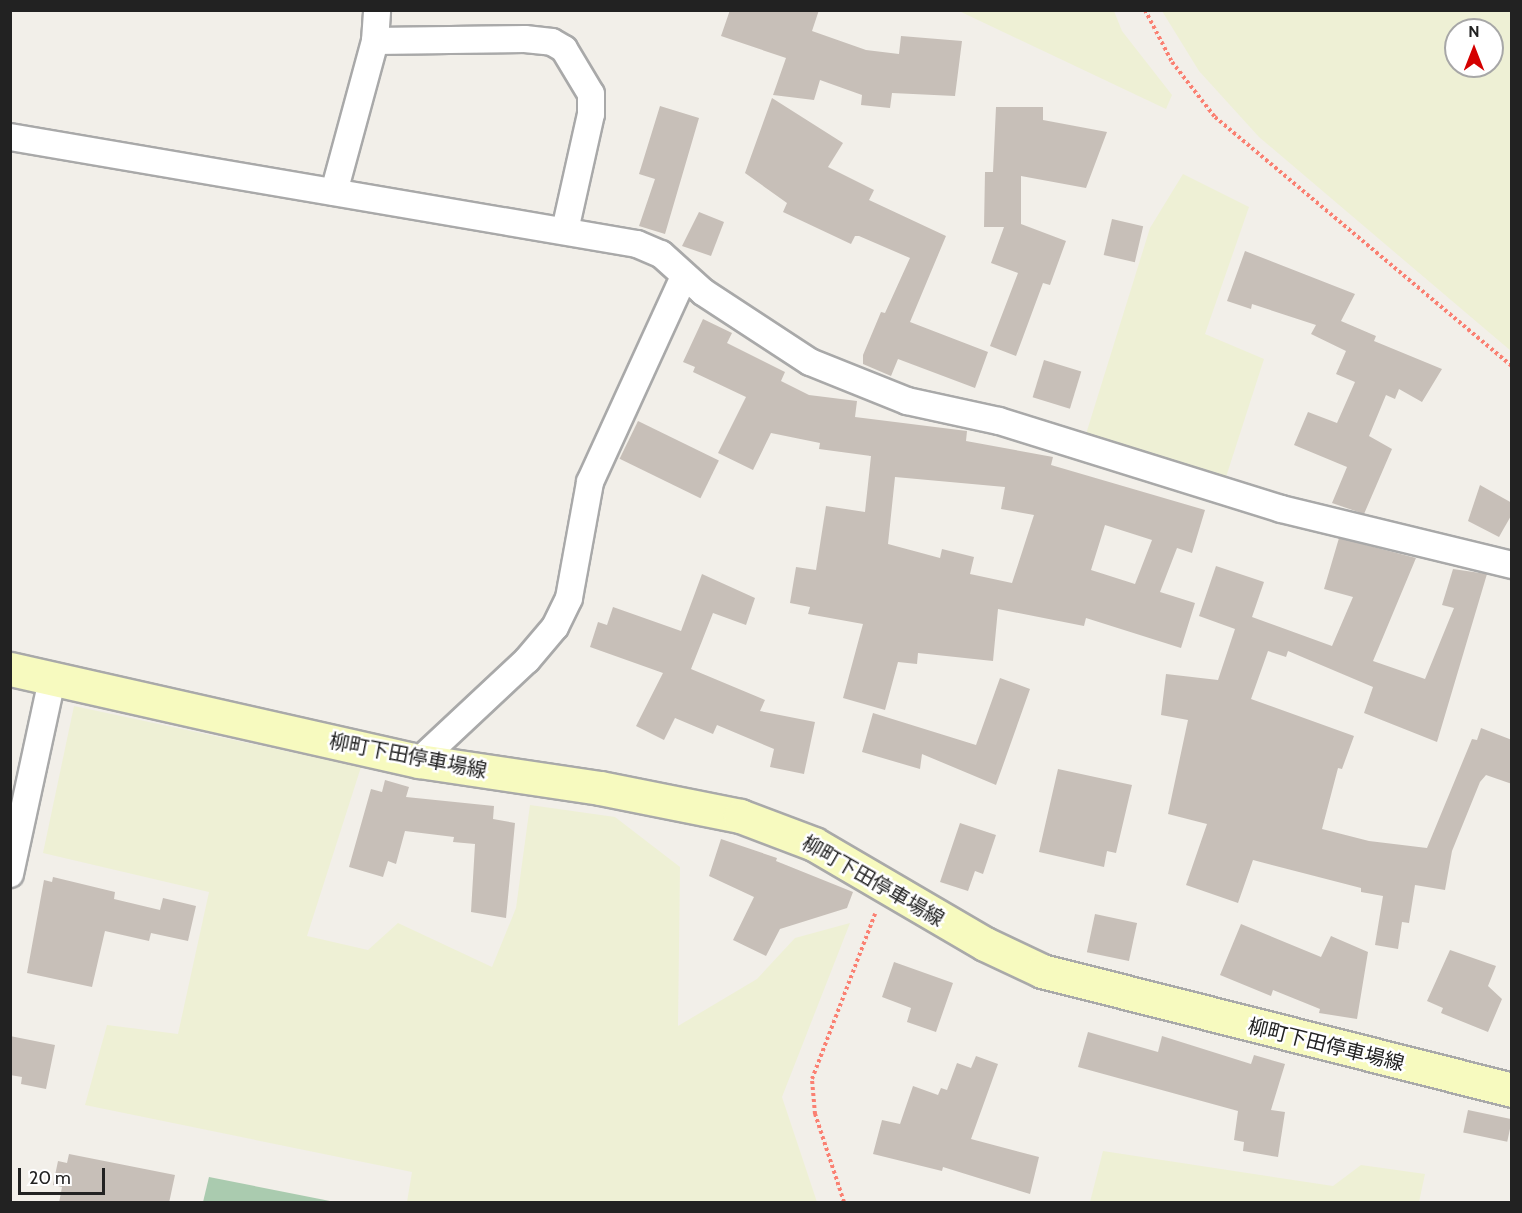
<!DOCTYPE html>
<meta charset="utf-8">
<style>
body{margin:0}
#map{position:relative;width:1522px;height:1213px;overflow:hidden;background:#f2efe9;font-family:Cabin,"Noto Sans JP",sans-serif}
div>[style]{position:absolute}
.farmland>*{inset:0;background:#eef0d5}
.cemetery>*{inset:0;background:#aacbaf}
.building>*{inset:0;background:#c7bfb8;transform-origin:0 0}
.path>*{height:4px;margin-top:-2px;transform-origin:0;background:repeating-linear-gradient(90deg,#fa8072 0 3px,transparent 0 6px)}
.roads{filter:drop-shadow(2px 0 #a9a9a9) drop-shadow(-2px 0 #a9a9a9) drop-shadow(0 2px #a9a9a9) drop-shadow(0 -2px #a9a9a9)}
.minor>*{height:26px;margin:-13px;padding:0 13px;transform-origin:13px;border-radius:13px;background:#fff}
.secondary>*{height:33px;margin:-16.5px;padding:0 16.5px;transform-origin:16.5px;border-radius:16.5px;background:#f7fabf}
span{translate:-50% -50%;white-space:nowrap;text-align:center;line-height:1.15;-webkit-text-stroke:5px #fff;paint-order:stroke}
.street-label{font-size:20px;color:#222}
.frame{position:absolute;inset:0;border:12px solid #222;pointer-events:none}
.north{position:absolute;left:1444px;top:18px;width:60px;height:60px;box-sizing:border-box;background:#fff;border:2px solid #a7a7a7;border-radius:50%;rotate:0deg;font-size:16px;font-weight:700;line-height:24px;text-align:center;color:#222}
.north::after{content:'';display:block;margin:auto;width:21px;height:27px;background:#d40000;clip-path:polygon(50% 0,100% 100%,50% 72%,0 100%)}
.scale{position:absolute;left:18px;top:1168px;width:87px;height:27px;box-sizing:border-box;border:3px solid #222;border-top:0;padding-left:8px;font-size:18px;line-height:21px;white-space:nowrap;color:#222;-webkit-text-stroke:4px #fff;paint-order:stroke}
</style>
<div id="map">
<div class="farmland">
<i style="clip-path:polygon(959px 11px,1114px 11px,1122px 31px,1172px 95px,1166px 109px)"></i>
<i style="clip-path:polygon(evenodd,1162px 11px,1511px 11px,1511px 351px,1259px 137px,1199px 71px,1162px 11px,1456px 30px,1492px 30px,1492px 66px,1456px 66px,1456px 30px)"></i>
<i style="clip-path:polygon(1183px 174px,1249px 207px,1205px 334px,1264px 359px,1226px 477px,1086px 434px,1150px 228px)"></i>
<i style="clip-path:polygon(74px 706px,361px 767px,307px 936px,368px 950px,398px 923px,492px 967px,516px 908px,530px 805px,615px 817px,680px 867px,678px 1026px,757px 979px,795px 938px,850px 923px,782px 1097px,817px 1202px,407px 1202px,412px 1172px,85px 1105px,107px 1025px,178px 1034px,209px 892px,43px 853px)"></i>
<i style="clip-path:polygon(1103px 1151px,1333px 1186px,1361px 1165px,1425px 1174px,1419px 1202px,1090px 1202px)"></i>
</div>
<div class="cemetery">
<i style="clip-path:polygon(209px 1177px,335px 1202px,203px 1202px)"></i>
</div>
<div class="building">
<i style="clip-path:polygon(730px 10px,819px 10px,812px 31px,866px 50px,899px 54px,901px 36px,962px 41px,955px 96px,892px 93px,890px 108px,861px 105px,862px 95px,820px 80px,814px 100px,773px 95px,786px 58px,721px 36px)"></i>
<i style="clip-path:polygon(772px 98px,843px 143px,828px 167px,874px 190px,869px 200px,946px 236px,910px 322px,988px 352px,975px 388px,898px 359px,891px 376px,863px 364px,863px 355px,881px 312px,885px 313px,910px 258px,859px 236px,855px 236px,851px 244px,783px 212px,787px 203px,745px 173px)"></i>
<i style="clip-path:polygon(660px 106px,699px 118px,665px 234px,639px 226px,655px 179px,639px 174px)"></i>
<i style="clip-path:polygon(996px 107px,1043px 107px,1043px 120px,1107px 132px,1086px 188px,1021px 176px,1021px 224px,1066px 241px,1050px 285px,1043px 283px,1016px 356px,990px 346px,1018px 273px,991px 263px,1004px 227px,984px 227px,985px 172px,993px 172px)"></i>
<i style="clip-path:polygon(699px 212px,724px 222px,711px 256px,682px 246px)"></i>
<i style="left:1112px;top:219px;width:32px;height:37px;rotate:13deg"></i>
<i style="clip-path:polygon(1245px 251px,1355px 294px,1341px 321px,1376px 336px,1374px 341px,1442px 369px,1422px 402px,1399px 389px,1395px 399px,1386px 395px,1369px 436px,1392px 449px,1364px 514px,1332px 503px,1347px 467px,1294px 445px,1308px 412px,1337px 423px,1355px 382px,1336px 374px,1346px 351px,1311px 334px,1316px 325px,1252px 304px,1251px 309px,1227px 301px)"></i>
<i style="clip-path:polygon(evenodd,703px 319px,732px 333px,727px 343px,785px 372px,781px 381px,809px 395px,857px 401px,855px 417px,967px 431px,966px 441px,1053px 457px,1051px 465px,1205px 510px,1192px 553px,1177px 548px,1160px 592px,1195px 603px,1181px 648px,1086px 618px,1084px 626px,998px 609px,993px 661px,918px 653px,917px 664px,898px 662px,885px 710px,843px 698px,863px 624px,808px 614px,810px 607px,790px 603px,796px 567px,816px 570px,826px 506px,865px 512px,871px 456px,819px 449px,820px 443px,771px 433px,753px 470px,718px 453px,746px 397px,693px 372px,695px 367px,683px 362px,703px 319px,895px 477px,1005px 487px,1001px 509px,1034px 515px,1012px 583px,970px 574px,974px 557px,942px 549px,940px 558px,888px 544px,895px 477px,703px 319px,1105px 525px,1152px 540px,1135px 584px,1091px 570px,1105px 525px)"></i>
<i style="left:1044px;top:360px;width:39px;height:39px;rotate:17deg"></i>
<i style="left:638px;top:421px;width:90px;height:42px;rotate:26deg"></i>
<i style="clip-path:polygon(1480px 485px,1512px 503px,1512px 514px,1499px 537px,1468px 521px)"></i>
<i style="clip-path:polygon(1339px 538px,1416px 558px,1373px 661px,1425px 679px,1454px 608px,1442px 605px,1453px 569px,1487px 574px,1437px 742px,1364px 713px,1373px 687px,1288px 651px,1286px 657px,1268px 651px,1251px 699px,1354px 736px,1342px 769px,1338px 768px,1322px 829px,1369px 841px,1427px 848px,1472px 739px,1477px 740px,1481px 728px,1512px 740px,1512px 784px,1486px 775px,1480px 782px,1452px 851px,1445px 890px,1415px 885px,1409px 923px,1402px 922px,1398px 949px,1375px 945px,1383px 896px,1361px 892px,1361px 888px,1253px 860px,1238px 903px,1186px 885px,1207px 824px,1168px 814px,1188px 720px,1161px 715px,1166px 674px,1218px 680px,1235px 629px,1199px 616px,1216px 566px,1264px 582px,1252px 617px,1332px 646px,1353px 597px,1324px 589px)"></i>
<i style="clip-path:polygon(702px 574px,755px 598px,746px 625px,713px 613px,691px 669px,765px 700px,760px 711px,815px 722px,804px 774px,770px 767px,774px 749px,717px 725px,713px 734px,675px 718px,664px 740px,636px 726px,663px 673px,590px 647px,598px 622px,607px 625px,613px 607px,681px 631px)"></i>
<i style="clip-path:polygon(1000px 678px,1030px 689px,996px 785px,922px 754px,920px 769px,862px 752px,873px 713px,976px 745px)"></i>
<i style="clip-path:polygon(1058px 769px,1132px 785px,1116px 853px,1107px 851px,1104px 867px,1039px 852px)"></i>
<i style="clip-path:polygon(385px 780px,409px 787px,406px 797px,494px 806px,493px 819px,515px 823px,506px 918px,471px 912px,475px 844px,453px 842px,454px 837px,405px 831px,396px 864px,388px 861px,383px 877px,349px 867px,371px 789px,382px 792px)"></i>
<i style="clip-path:polygon(960px 823px,996px 835px,983px 874px,975px 871px,968px 891px,940px 882px)"></i>
<i style="clip-path:polygon(721px 839px,777px 858px,776px 861px,853px 892px,847px 908px,780px 929px,766px 956px,733px 940px,754px 897px,709px 876px)"></i>
<i style="clip-path:polygon(53px 877px,115px 892px,114px 899px,160px 910px,163px 898px,196px 906px,188px 941px,151px 933px,149px 941px,105px 931px,92px 987px,27px 973px,44px 880px,52px 882px)"></i>
<i style="left:1095px;top:914px;width:43px;height:39px;rotate:12deg"></i>
<i style="clip-path:polygon(1241px 924px,1321px 957px,1331px 936px,1368px 952px,1357px 1019px,1319px 1013px,1320px 1009px,1273px 990px,1271px 996px,1220px 975px)"></i>
<i style="clip-path:polygon(1450px 950px,1496px 966px,1488px 986px,1502px 999px,1488px 1032px,1441px 1013px,1443px 1008px,1427px 1001px)"></i>
<i style="clip-path:polygon(894px 962px,953px 983px,936px 1032px,907px 1022px,911px 1008px,882px 997px)"></i>
<i style="clip-path:polygon(1088px 1032px,1158px 1052px,1162px 1036px,1251px 1064px,1254px 1055px,1285px 1064px,1271px 1110px,1285px 1112px,1278px 1157px,1243px 1151px,1244px 1142px,1234px 1140px,1238px 1111px,1078px 1067px)"></i>
<i style="clip-path:polygon(10px 1036px,55px 1045px,46px 1089px,21px 1084px,22px 1077px,10px 1075px)"></i>
<i style="clip-path:polygon(976px 1056px,998px 1064px,971px 1139px,1039px 1157px,1030px 1194px,943px 1167px,942px 1171px,873px 1154px,882px 1120px,900px 1124px,913px 1086px,938px 1095px,941px 1088px,947px 1090px,957px 1063px,971px 1068px)"></i>
<i style="left:1468px;top:1110px;width:45px;height:23px;rotate:12deg"></i>
<i style="clip-path:polygon(69px 1154px,175px 1175px,169px 1203px,59px 1203px,62px 1187px,53px 1185px,58px 1161px,67px 1163px)"></i>
</div>
<div class="path">
<i style="left:1145px;top:10px;width:59px;rotate:62.6deg"></i>
<i style="left:1172px;top:62px;width:70px;rotate:52deg"></i>
<i style="left:1215px;top:117px;width:388px;rotate:40deg"></i>
<i style="left:844px;top:1202px;width:93px;rotate:-108.2deg"></i>
<i style="left:815px;top:1114px;width:35px;rotate:-95deg"></i>
<i style="left:812px;top:1079px;width:177px;rotate:-69.1deg"></i>
</div>
<div class="roads">
<div class="minor">
<i style="left:375px;top:41px;width:150px;rotate:-0.8deg"></i>
<i style="left:525px;top:39px;width:27px;rotate:6deg"></i>
<i style="left:552px;top:42px;width:14px;rotate:30deg"></i>
<i style="left:564px;top:49px;width:52px;rotate:59deg"></i>
<i style="left:591px;top:94px;width:20px;rotate:90deg"></i>
<i style="left:591px;top:114px;width:119px;rotate:102.6deg"></i>
<i style="left:10px;top:137px;width:636px;rotate:9.68deg"></i>
<i style="left:637px;top:244px;width:26px;rotate:23deg"></i>
<i style="left:661px;top:254px;width:57px;rotate:42.1deg"></i>
<i style="left:703px;top:292px;width:128px;rotate:33.2deg"></i>
<i style="left:810px;top:362px;width:105px;rotate:21.9deg"></i>
<i style="left:907px;top:401px;width:94px;rotate:12.3deg"></i>
<i style="left:999px;top:421px;width:295px;rotate:17.3deg"></i>
<i style="left:1281px;top:509px;width:238px;rotate:13.6deg"></i>
<i style="left:334px;top:192px;width:156px;rotate:-74.8deg"></i>
<i style="left:375px;top:41px;width:31px;rotate:-86deg"></i>
<i style="left:419px;top:761px;width:148px;rotate:-43.1deg"></i>
<i style="left:527px;top:660px;width:43px;rotate:-49.7deg"></i>
<i style="left:555px;top:627px;width:32px;rotate:-64deg"></i>
<i style="left:569px;top:598px;width:118px;rotate:-79.7deg"></i>
<i style="left:590px;top:482px;width:226px;rotate:-65.4deg"></i>
<i style="left:10px;top:874px;width:199px;rotate:-77.8deg"></i>
</div>
<div class="secondary">
<i style="left:10px;top:669px;width:419px;rotate:12.7deg"></i>
<i style="left:419px;top:761px;width:183px;rotate:8.5deg"></i>
<i style="left:600px;top:788px;width:143px;rotate:11.3deg"></i>
<i style="left:740px;top:816px;width:79px;rotate:20.7deg"></i>
<i style="left:814px;top:844px;width:198px;rotate:30.3deg"></i>
<i style="left:985px;top:944px;width:63px;rotate:25.3deg"></i>
<i style="left:1042px;top:971px;width:485px;rotate:14.2deg"></i>
</div>
</div>
<div class="street-label">
<span style="left:408px;top:756px;rotate:11deg">柳町下田停車場線</span>
<span style="left:873px;top:881px;rotate:30deg">柳町下田停車場線</span>
<span style="left:1326px;top:1045px;rotate:14deg">柳町下田停車場線</span>
</div>
<div class="frame"></div>
<div class="north">N</div>
<div class="scale">20 m</div>
</div>
